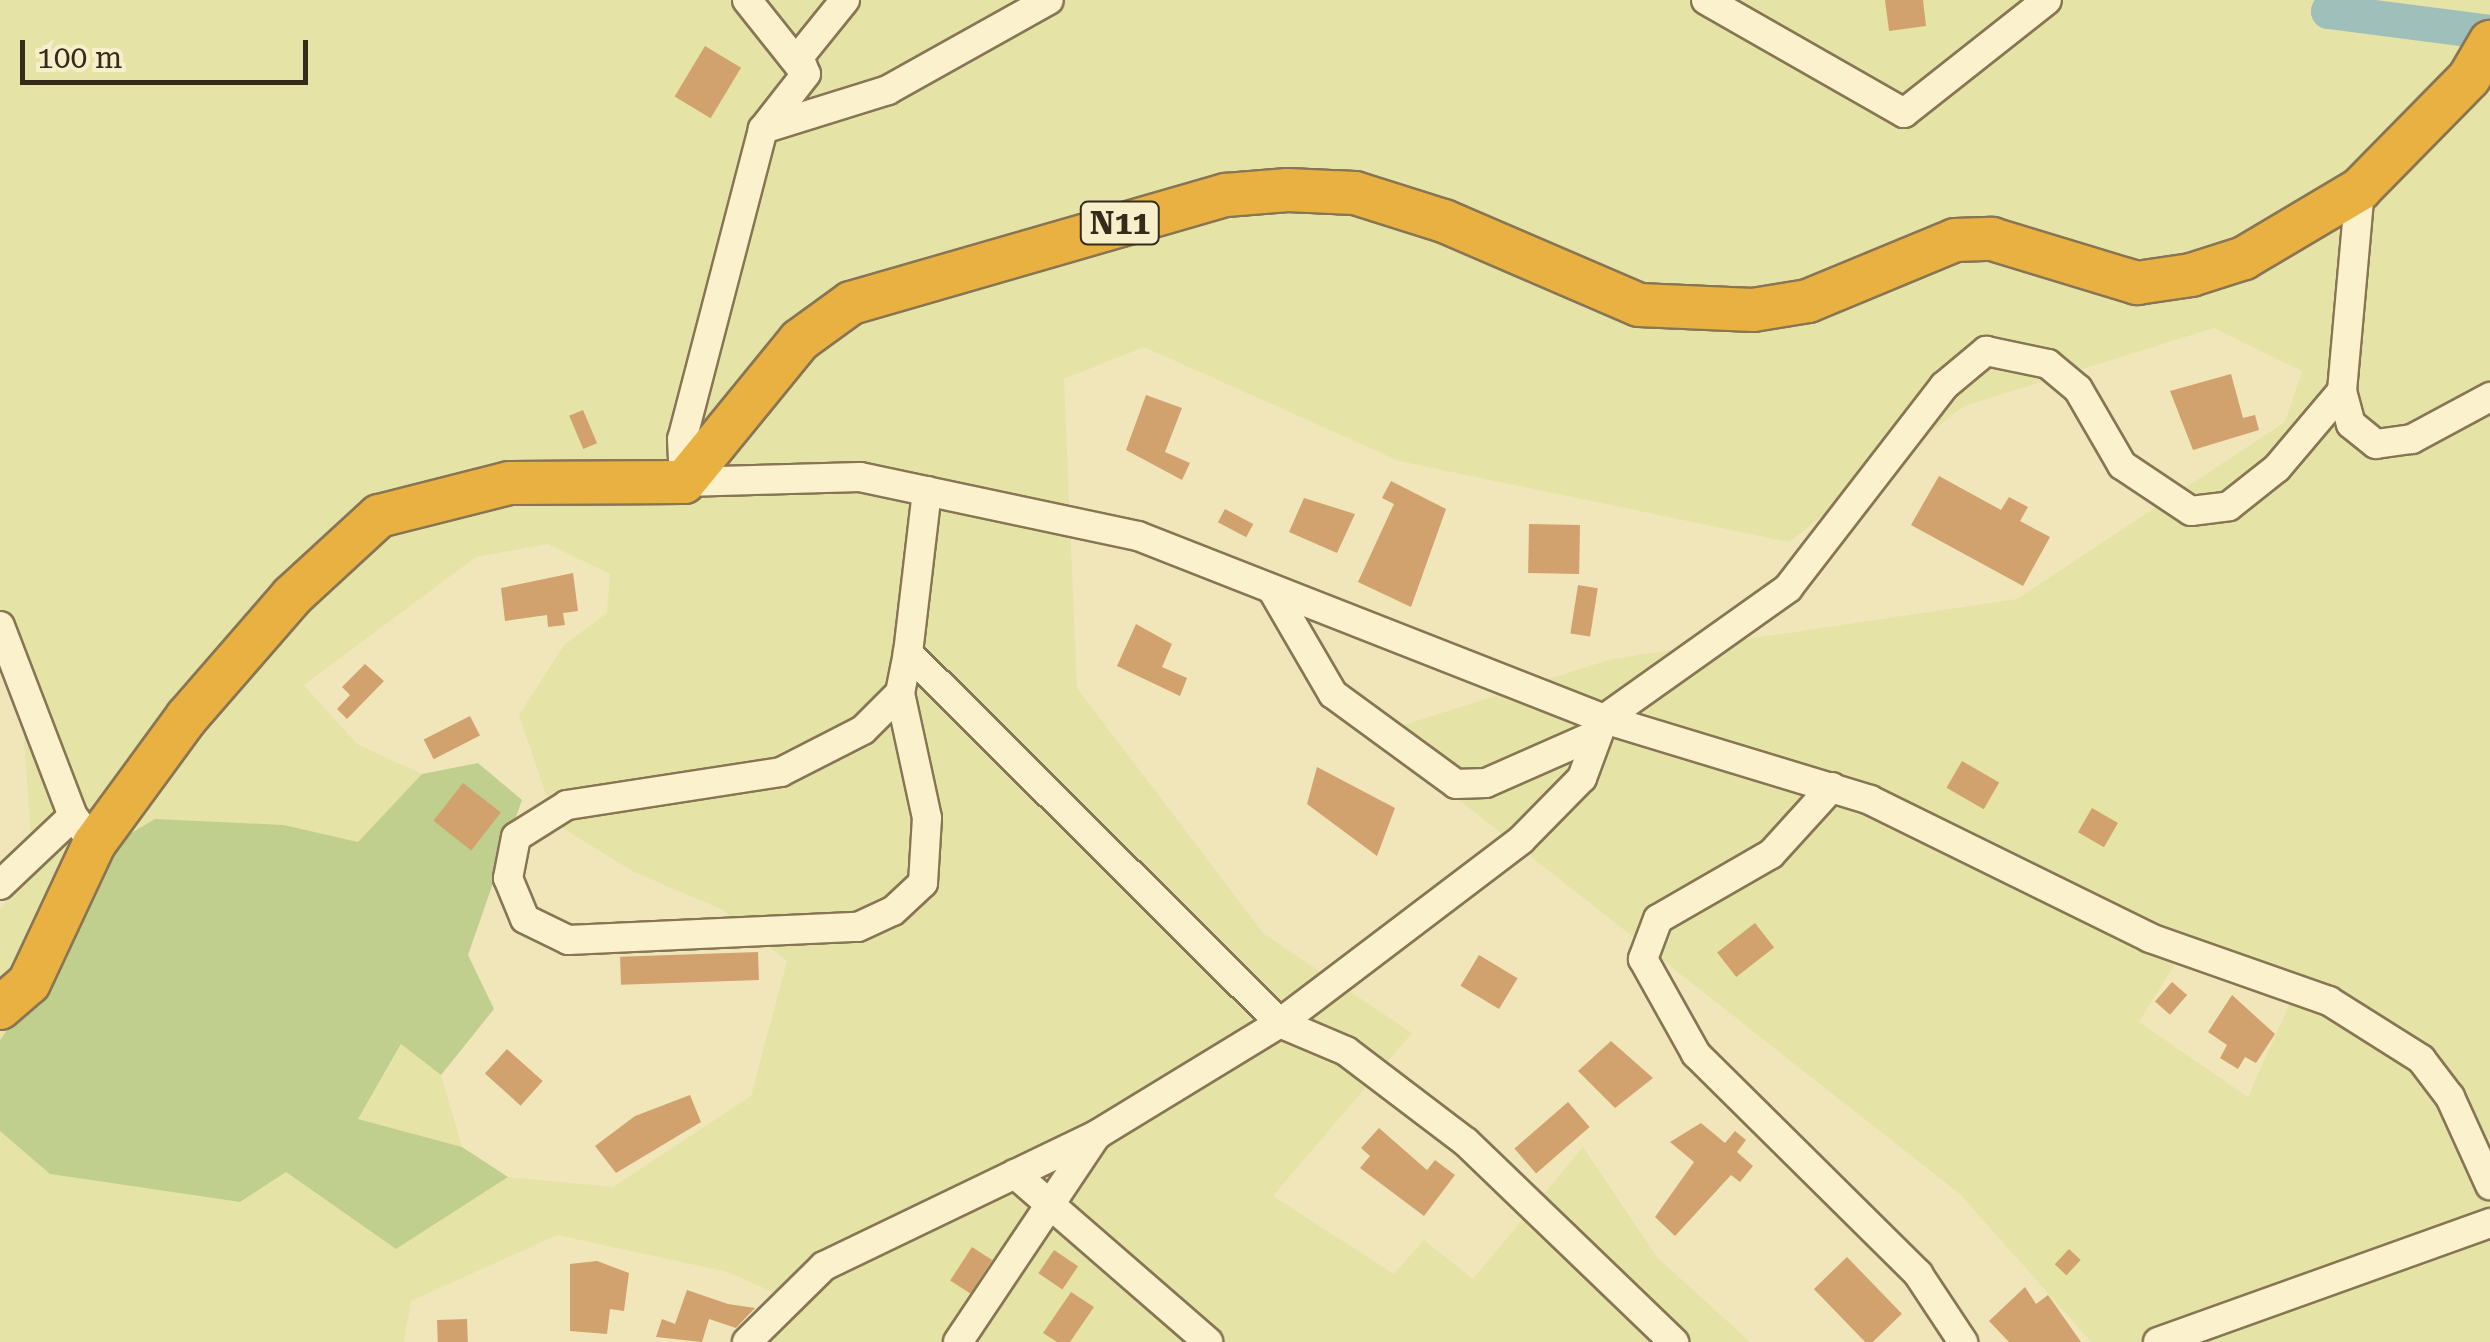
<!DOCTYPE html>
<style>
body{margin:0}
#map{position:relative;width:2490px;height:1342px;overflow:hidden;background:#f0e6ba;font-family:"Roboto Serif",serif}
div>[style]{position:absolute}
.farmland>*{inset:0;background:#e6e3a7}
.green>*{inset:0;background:#c0cf8e}
.river>*{height:35px;margin:-17.5px;padding:0 17.5px;transform-origin:17.5px;border-radius:17.5px;background:#9fc0ba}
.building>*{inset:0;background:#d1a26d;transform-origin:0 0}
.roads{filter:drop-shadow(2px 0 #887553) drop-shadow(-2px 0 #887553) drop-shadow(0 2px #887553) drop-shadow(0 -2px #887553)}
.minor>*{height:28px;margin:-14px;padding:0 14px;transform-origin:14px;border-radius:14px;background:#fbf2cd}
.highway>*{height:42px;margin:-21px;padding:0 21px;transform-origin:21px;border-radius:21px;background:#e8b142}
span{translate:-50% -50%;white-space:nowrap;text-align:center;line-height:1.15;-webkit-text-stroke:8px #f7efca;paint-order:stroke}
.shield-label span{padding:2px 8px;background:#f7efca;border:2px solid;border-radius:8px;-webkit-text-stroke-width:0}
.shield-label{font-size:32px;color:#362a1a;font-weight:700}
.scale{position:absolute;left:20px;top:40px;width:288px;height:45px;box-sizing:border-box;border:5px solid #362a1a;border-top:0;padding-left:12px;font-size:30px;line-height:35px;white-space:nowrap;color:#362a1a;-webkit-text-stroke:8px #f7efca;paint-order:stroke}
</style>
<div id="map">
<div class="farmland">
<i style="clip-path:polygon(evenodd,0 0,2490px 0,2490px 1342px,2091px 1342px,1960px 1194px,1375px 734px,1612px 659px,2017px 599px,2285px 422px,2302px 371px,2214px 328px,1964px 406px,1789px 542px,1399px 461px,1144px 347px,1064px 379px,1077px 688px,1264px 934px,1412px 1033px,1273px 1196px,1394px 1274px,1424px 1240px,1473px 1279px,1583px 1147px,1657px 1257px,1750px 1342px,768px 1342px,781px 1296px,728px 1272px,557px 1235px,411px 1301px,404px 1342px,0 1342px,0 1131px,50px 1174px,240px 1202px,286px 1172px,396px 1249px,508px 1177px,613px 1187px,751px 1096px,787px 961px,723px 910px,634px 872px,556px 824px,519px 715px,564px 645px,607px 613px,610px 574px,548px 544px,476px 557px,304px 685px,357px 744px,422px 774px,358px 842px,284px 825px,64px 953px,0 1040px,0 910px,33px 863px,19px 672px,0 632px,0 0,2188px 943px,2290px 1003px,2248px 1097px,2139px 1022px,2188px 943px)"></i>
<i style="clip-path:polygon(402px 1044px,441px 1075px,462px 1147px,358px 1119px)"></i>
</div>
<div class="green">
<i style="clip-path:polygon(478px 763px,522px 800px,468px 955px,494px 1009px,441px 1075px,401px 1044px,358px 1119px,462px 1147px,508px 1177px,396px 1249px,286px 1172px,240px 1202px,50px 1174px,0 1131px,0 1040px,64px 953px,121px 839px,155px 819px,284px 825px,358px 842px,422px 774px)"></i>
</div>
<div class="river">
<i style="left:2333px;top:0;width:12px;rotate:114deg"></i>
<i style="left:2328px;top:11px;width:163px;rotate:7.4deg"></i>
</div>
<div class="building">
<i style="clip-path:polygon(1885px 0,1923px 0,1926px 26px,1889px 31px)"></i>
<i style="left:705px;top:46px;width:42px;height:59px;rotate:31deg"></i>
<i style="clip-path:polygon(2231px 374px,2243px 418px,2255px 415px,2259px 430px,2193px 450px,2170px 391px)"></i>
<i style="clip-path:polygon(1146px 395px,1182px 408px,1165px 452px,1190px 463px,1182px 480px,1126px 450px)"></i>
<i style="left:583px;top:410px;width:36px;height:15px;rotate:67deg"></i>
<i style="clip-path:polygon(1939px 476px,2001px 510px,2009px 497px,2028px 507px,2020px 521px,2050px 537px,2023px 586px,1911px 525px)"></i>
<i style="clip-path:polygon(1391px 481px,1446px 509px,1411px 607px,1358px 582px,1394px 504px,1382px 498px)"></i>
<i style="clip-path:polygon(1304px 498px,1355px 514px,1337px 553px,1289px 532px)"></i>
<i style="left:1225px;top:509px;width:32px;height:15px;rotate:28deg"></i>
<i style="left:1529px;top:524px;width:51px;height:49px;rotate:1deg"></i>
<i style="clip-path:polygon(573px 573px,578px 611px,563px 613px,565px 625px,548px 627px,547px 615px,505px 621px,501px 588px)"></i>
<i style="left:1578px;top:585px;width:20px;height:49px;rotate:9deg"></i>
<i style="clip-path:polygon(1136px 624px,1172px 644px,1162px 667px,1187px 678px,1180px 696px,1117px 666px)"></i>
<i style="clip-path:polygon(365px 664px,384px 681px,347px 719px,337px 709px,350px 695px,342px 687px)"></i>
<i style="left:470px;top:716px;width:22px;height:52px;rotate:63deg"></i>
<i style="left:1962px;top:761px;width:43px;height:31px;rotate:30deg"></i>
<i style="clip-path:polygon(1317px 767px,1395px 808px,1377px 856px,1307px 804px)"></i>
<i style="left:463px;top:783px;width:48px;height:48px;rotate:38deg"></i>
<i style="left:2092px;top:808px;width:30px;height:28px;rotate:30deg"></i>
<i style="left:1755px;top:923px;width:31px;height:48px;rotate:52deg"></i>
<i style="left:758px;top:952px;width:28px;height:138px;rotate:88deg"></i>
<i style="left:1479px;top:955px;width:45px;height:36px;rotate:31deg"></i>
<i style="left:2172px;top:982px;width:20px;height:26px;rotate:41deg"></i>
<i style="clip-path:polygon(2232px 995px,2275px 1034px,2256px 1063px,2245px 1057px,2238px 1069px,2220px 1058px,2227px 1045px,2208px 1032px)"></i>
<i style="clip-path:polygon(1611px 1041px,1653px 1078px,1615px 1108px,1578px 1071px)"></i>
<i style="left:507px;top:1049px;width:48px;height:33px;rotate:42deg"></i>
<i style="clip-path:polygon(690px 1095px,701px 1122px,616px 1173px,595px 1146px,635px 1116px)"></i>
<i style="left:1568px;top:1102px;width:33px;height:71px;rotate:49deg"></i>
<i style="clip-path:polygon(1701px 1123px,1725px 1143px,1735px 1131px,1746px 1140px,1737px 1152px,1753px 1166px,1740px 1182px,1731px 1175px,1675px 1236px,1655px 1217px,1694px 1162px,1670px 1142px)"></i>
<i style="clip-path:polygon(1379px 1128px,1427px 1170px,1435px 1160px,1455px 1175px,1424px 1216px,1360px 1168px,1370px 1156px,1361px 1148px)"></i>
<i style="left:972px;top:1247px;width:24px;height:40px;rotate:33deg"></i>
<i style="left:2069px;top:1249px;width:16px;height:21px;rotate:43deg"></i>
<i style="left:1054px;top:1250px;width:29px;height:28px;rotate:34deg"></i>
<i style="left:1847px;top:1257px;width:79px;height:46px;rotate:46deg"></i>
<i style="clip-path:polygon(597px 1261px,629px 1273px,624px 1311px,610px 1309px,607px 1334px,570px 1331px,570px 1264px)"></i>
<i style="clip-path:polygon(2025px 1287px,2036px 1304px,2048px 1295px,2081px 1342px,2009px 1342px,1989px 1321px)"></i>
<i style="clip-path:polygon(687px 1290px,728px 1304px,755px 1308px,736px 1328px,709px 1319px,702px 1342px,656px 1337px,662px 1319px,675px 1324px)"></i>
<i style="clip-path:polygon(1071px 1292px,1094px 1307px,1070px 1342px,1057px 1342px,1043px 1333px)"></i>
<i style="left:467px;top:1319px;width:23px;height:30px;rotate:88deg"></i>
</div>
<div class="roads">
<div class="minor">
<i style="left:747px;top:0;width:93px;rotate:51.5deg"></i>
<i style="left:845px;top:0;width:73px;rotate:128.9deg"></i>
<i style="left:799px;top:57px;width:18px;rotate:68deg"></i>
<i style="left:806px;top:74px;width:70px;rotate:128deg"></i>
<i style="left:763px;top:129px;width:320px;rotate:104.6deg"></i>
<i style="left:682px;top:439px;width:43px;rotate:87.3deg"></i>
<i style="left:684px;top:482px;width:176px;rotate:-1.6deg"></i>
<i style="left:860px;top:477px;width:284px;rotate:12deg"></i>
<i style="left:1138px;top:536px;width:501px;rotate:21.44deg"></i>
<i style="left:1604px;top:719px;width:278px;rotate:16.9deg"></i>
<i style="left:1870px;top:800px;width:312px;rotate:26.2deg"></i>
<i style="left:2150px;top:938px;width:190px;rotate:19.4deg"></i>
<i style="left:2329px;top:1001px;width:109px;rotate:32.2deg"></i>
<i style="left:2421px;top:1059px;width:48px;rotate:52.7deg"></i>
<i style="left:2450px;top:1097px;width:97px;rotate:65.6deg"></i>
<i style="left:1706px;top:0;width:228px;rotate:29.7deg"></i>
<i style="left:1904px;top:113px;width:182px;rotate:-38.3deg"></i>
<i style="left:763px;top:129px;width:131px;rotate:-17.3deg"></i>
<i style="left:888px;top:90px;width:184px;rotate:-29.2deg"></i>
<i style="left:2360px;top:189px;width:203px;rotate:95.1deg"></i>
<i style="left:2342px;top:391px;width:34px;rotate:75deg"></i>
<i style="left:2351px;top:424px;width:32px;rotate:39deg"></i>
<i style="left:2376px;top:444px;width:36px;rotate:-8deg"></i>
<i style="left:2412px;top:439px;width:89px;rotate:-28.3deg"></i>
<i style="left:1273px;top:591px;width:119px;rotate:59.8deg"></i>
<i style="left:1333px;top:694px;width:152px;rotate:36.2deg"></i>
<i style="left:1456px;top:784px;width:30px;rotate:-2deg"></i>
<i style="left:1486px;top:783px;width:119px;rotate:-23.8deg"></i>
<i style="left:0;top:626px;width:204px;rotate:69deg"></i>
<i style="left:73px;top:816px;width:35px;rotate:53deg"></i>
<i style="left:900px;top:693px;width:52px;rotate:135deg"></i>
<i style="left:863px;top:730px;width:92px;rotate:152.9deg"></i>
<i style="left:781px;top:772px;width:217px;rotate:171.2deg"></i>
<i style="left:567px;top:805px;width:60px;rotate:147.9deg"></i>
<i style="left:516px;top:837px;width:42px;rotate:101deg"></i>
<i style="left:508px;top:878px;width:44px;rotate:67.5deg"></i>
<i style="left:525px;top:919px;width:48px;rotate:26deg"></i>
<i style="left:568px;top:940px;width:290px;rotate:-2.6deg"></i>
<i style="left:858px;top:927px;width:38px;rotate:-25deg"></i>
<i style="left:893px;top:911px;width:41px;rotate:-43deg"></i>
<i style="left:923px;top:883px;width:65px;rotate:-86.5deg"></i>
<i style="left:927px;top:818px;width:128px;rotate:-102.2deg"></i>
<i style="left:900px;top:693px;width:41px;rotate:-78.7deg"></i>
<i style="left:1832px;top:787px;width:91px;rotate:132.3deg"></i>
<i style="left:1771px;top:854px;width:130px;rotate:150.1deg"></i>
<i style="left:1658px;top:919px;width:43px;rotate:110.6deg"></i>
<i style="left:1643px;top:959px;width:109px;rotate:60.8deg"></i>
<i style="left:1696px;top:1054px;width:313px;rotate:44.7deg"></i>
<i style="left:1918px;top:1274px;width:82px;rotate:56.5deg"></i>
<i style="left:0;top:885px;width:100px;rotate:-43.4deg"></i>
<i style="left:1280px;top:1023px;width:303px;rotate:-37.2deg"></i>
<i style="left:1521px;top:840px;width:87px;rotate:-45.5deg"></i>
<i style="left:1582px;top:778px;width:63px;rotate:-69.6deg"></i>
<i style="left:1604px;top:719px;width:226px;rotate:-35.4deg"></i>
<i style="left:1788px;top:588px;width:255px;rotate:-52.3deg"></i>
<i style="left:1944px;top:386px;width:55px;rotate:-39.8deg"></i>
<i style="left:1986px;top:351px;width:63px;rotate:11.8deg"></i>
<i style="left:2048px;top:364px;width:39px;rotate:40deg"></i>
<i style="left:2078px;top:389px;width:88px;rotate:59.9deg"></i>
<i style="left:2122px;top:465px;width:83px;rotate:33.7deg"></i>
<i style="left:2191px;top:511px;width:38px;rotate:-7deg"></i>
<i style="left:2229px;top:506px;width:61px;rotate:-38.4deg"></i>
<i style="left:2277px;top:468px;width:101px;rotate:-49.8deg"></i>
<i style="left:1280px;top:1023px;width:72px;rotate:23deg"></i>
<i style="left:1346px;top:1051px;width:151px;rotate:37.2deg"></i>
<i style="left:1466px;top:1142px;width:289px;rotate:43.9deg"></i>
<i style="left:1015px;top:1174px;width:256px;rotate:41deg"></i>
<i style="left:747px;top:1342px;width:108px;rotate:-44.6deg"></i>
<i style="left:824px;top:1266px;width:304px;rotate:-25.7deg"></i>
<i style="left:1098px;top:1134px;width:213px;rotate:-31.4deg"></i>
<i style="left:1280px;top:1023px;width:525px;rotate:-135.15deg"></i>
<i style="left:908px;top:653px;width:163px;rotate:-83.3deg"></i>
<i style="left:958px;top:1342px;width:248px;rotate:-56.2deg"></i>
<i style="left:2158px;top:1342px;width:353px;rotate:-19.7deg"></i>
</div>
<div class="highway">
<i style="left:0;top:1008px;width:38px;rotate:-41deg"></i>
<i style="left:29px;top:983px;width:153px;rotate:-64.9deg"></i>
<i style="left:94px;top:844px;width:157px;rotate:-53.8deg"></i>
<i style="left:187px;top:717px;width:160px;rotate:-49deg"></i>
<i style="left:292px;top:596px;width:118px;rotate:-42.6deg"></i>
<i style="left:379px;top:516px;width:134px;rotate:-14.2deg"></i>
<i style="left:509px;top:483px;width:175px;rotate:-0.3deg"></i>
<i style="left:684px;top:482px;width:183px;rotate:-50.8deg"></i>
<i style="left:800px;top:340px;width:63px;rotate:-36deg"></i>
<i style="left:851px;top:303px;width:390px;rotate:-16.1deg"></i>
<i style="left:1226px;top:195px;width:62px;rotate:-4.6deg"></i>
<i style="left:1288px;top:190px;width:67px;rotate:2.6deg"></i>
<i style="left:1355px;top:193px;width:93px;rotate:17.5deg"></i>
<i style="left:1444px;top:221px;width:212px;rotate:23.3deg"></i>
<i style="left:1639px;top:305px;width:114px;rotate:2.5deg"></i>
<i style="left:1753px;top:310px;width:56px;rotate:-9.3deg"></i>
<i style="left:1808px;top:301px;width:159px;rotate:-22.5deg"></i>
<i style="left:1955px;top:240px;width:37px;rotate:-2deg"></i>
<i style="left:1992px;top:239px;width:152px;rotate:16.9deg"></i>
<i style="left:2137px;top:283px;width:55px;rotate:-8.4deg"></i>
<i style="left:2191px;top:275px;width:56px;rotate:-17.8deg"></i>
<i style="left:2244px;top:258px;width:135px;rotate:-30.7deg"></i>
<i style="left:2360px;top:189px;width:156px;rotate:-45.5deg"></i>
<i style="left:2469px;top:78px;width:42px;rotate:-59.7deg"></i>
</div>
</div>
<div class="shield-label">
<span style="left:1120px;top:223px">N11</span>
</div>
<div class="scale">100 m</div>
</div>
